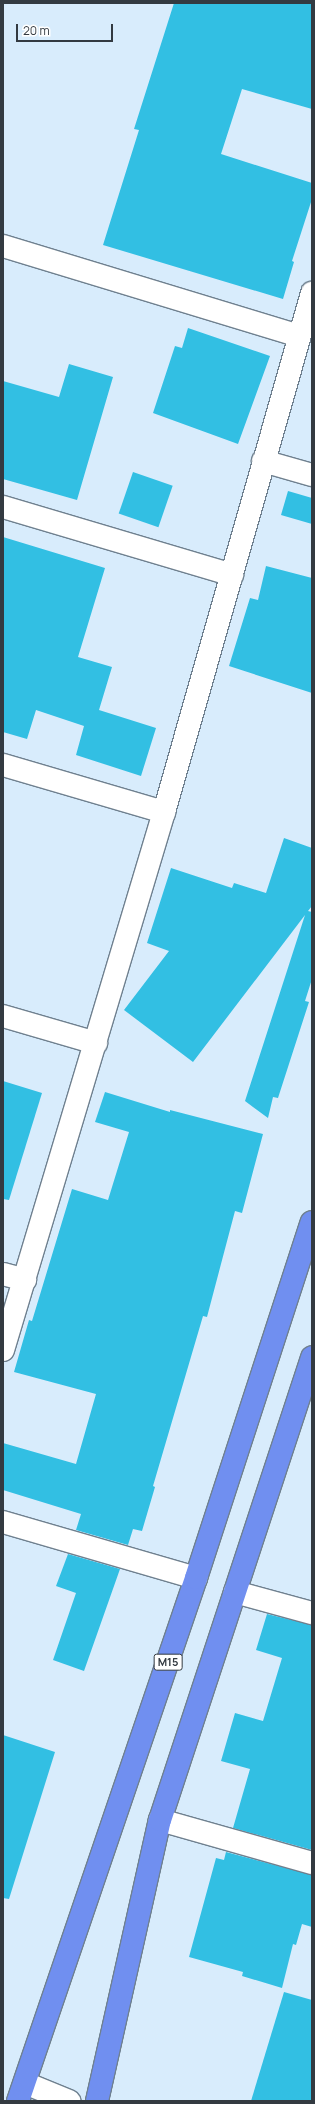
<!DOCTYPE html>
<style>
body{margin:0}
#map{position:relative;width:315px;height:2104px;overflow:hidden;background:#d8ecfc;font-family:Manrope,sans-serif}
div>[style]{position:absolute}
.building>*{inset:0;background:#32bfe3;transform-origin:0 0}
.roads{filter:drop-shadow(1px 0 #6f808f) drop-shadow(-1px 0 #6f808f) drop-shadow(0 1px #6f808f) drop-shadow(0 -1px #6f808f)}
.minor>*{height:22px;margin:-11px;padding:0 11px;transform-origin:11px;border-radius:11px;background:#fff}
.highway>*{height:22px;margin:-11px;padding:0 11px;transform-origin:11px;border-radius:11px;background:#708ff0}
span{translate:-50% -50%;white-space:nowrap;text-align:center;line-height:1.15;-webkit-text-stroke:3px #fff;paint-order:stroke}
.shield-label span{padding:1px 3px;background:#fff;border:1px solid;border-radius:3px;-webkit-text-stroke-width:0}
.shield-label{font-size:11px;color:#333a41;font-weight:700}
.frame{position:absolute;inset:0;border:4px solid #333a41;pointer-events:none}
.scale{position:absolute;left:16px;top:24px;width:97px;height:18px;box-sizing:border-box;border:2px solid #333a41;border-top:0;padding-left:5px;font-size:12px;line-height:14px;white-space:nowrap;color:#333a41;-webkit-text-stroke:3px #fff;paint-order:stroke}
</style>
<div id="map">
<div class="building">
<i style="clip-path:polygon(174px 3px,312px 3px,312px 109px,242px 89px,221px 154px,312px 183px,312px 199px,292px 261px,294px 262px,283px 299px,103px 245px,139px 130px,134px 129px)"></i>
<i style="clip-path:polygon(188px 328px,270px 356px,238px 444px,153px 413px,175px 346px,182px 348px)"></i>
<i style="clip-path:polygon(69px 364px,113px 377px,77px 500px,3px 479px,3px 381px,59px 397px)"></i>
<i style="left:133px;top:472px;width:42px;height:44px;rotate:19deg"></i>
<i style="clip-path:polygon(288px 491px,312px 498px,312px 524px,281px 515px)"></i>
<i style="clip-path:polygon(3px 537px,105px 568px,78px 657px,112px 667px,99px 710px,156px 728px,141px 776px,76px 755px,84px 726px,36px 710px,27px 739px,3px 732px)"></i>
<i style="clip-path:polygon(266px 566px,312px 578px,312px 693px,229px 666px,250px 598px,258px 600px)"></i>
<i style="clip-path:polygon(284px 838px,312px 848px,312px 906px,308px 911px,312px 912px,312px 979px,305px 1001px,309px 1002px,278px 1098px,273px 1097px,268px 1118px,245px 1101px,305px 915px,193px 1062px,124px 1010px,169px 951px,147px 943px,171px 868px,232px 888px,234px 883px,266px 893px)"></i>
<i style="clip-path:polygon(3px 1081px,42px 1093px,9px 1200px,3px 1199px)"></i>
<i style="clip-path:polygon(105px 1092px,170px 1112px,170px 1110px,263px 1134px,242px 1213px,235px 1211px,207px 1317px,203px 1316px,153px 1486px,155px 1487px,142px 1531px,133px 1529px,128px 1545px,76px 1530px,81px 1514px,3px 1490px,3px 1443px,76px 1464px,96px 1394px,14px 1372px,29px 1320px,32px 1321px,72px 1189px,108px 1200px,129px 1132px,95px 1122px)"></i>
<i style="clip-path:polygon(68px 1554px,120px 1569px,84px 1671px,53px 1660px,76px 1593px,56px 1586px)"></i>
<i style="clip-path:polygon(267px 1614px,312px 1625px,312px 1850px,233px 1828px,250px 1769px,221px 1761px,235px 1713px,263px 1721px,282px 1658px,256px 1650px)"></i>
<i style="clip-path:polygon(3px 1735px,55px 1752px,9px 1899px,3px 1898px)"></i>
<i style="clip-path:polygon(226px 1852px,312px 1875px,312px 1927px,302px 1924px,296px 1945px,293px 1944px,282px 1988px,242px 1976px,243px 1972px,189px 1957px,216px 1858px,224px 1860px)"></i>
<i style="clip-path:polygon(284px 1992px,312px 2000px,312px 2101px,251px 2101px)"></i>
</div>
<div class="roads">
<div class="minor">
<i style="left:3px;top:246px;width:309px;rotate:16.9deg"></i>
<i style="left:263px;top:461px;width:51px;rotate:15.9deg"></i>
<i style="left:3px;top:507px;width:239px;rotate:16.5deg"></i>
<i style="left:3px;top:765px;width:168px;rotate:16.3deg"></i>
<i style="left:3px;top:1016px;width:97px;rotate:16.2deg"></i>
<i style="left:3px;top:1274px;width:23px;rotate:15deg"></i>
<i style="left:3px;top:1350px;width:562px;rotate:-73.34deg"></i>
<i style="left:164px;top:812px;width:540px;rotate:-74.08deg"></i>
<i style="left:3px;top:1522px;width:201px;rotate:16.2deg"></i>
<i style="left:235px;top:1592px;width:80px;rotate:15.3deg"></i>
<i style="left:160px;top:1820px;width:158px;rotate:15.8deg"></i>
<i style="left:25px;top:2083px;width:48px;rotate:22.2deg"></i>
</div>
<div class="highway">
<i style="left:18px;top:2101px;width:552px;rotate:-71.2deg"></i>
<i style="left:196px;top:1578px;width:374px;rotate:-72deg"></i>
<i style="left:97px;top:2101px;width:288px;rotate:-77.4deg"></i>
<i style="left:160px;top:1820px;width:487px;rotate:-71.8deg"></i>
</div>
</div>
<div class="shield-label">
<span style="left:168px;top:1662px">M15</span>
</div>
<div class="frame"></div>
<div class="scale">20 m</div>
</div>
